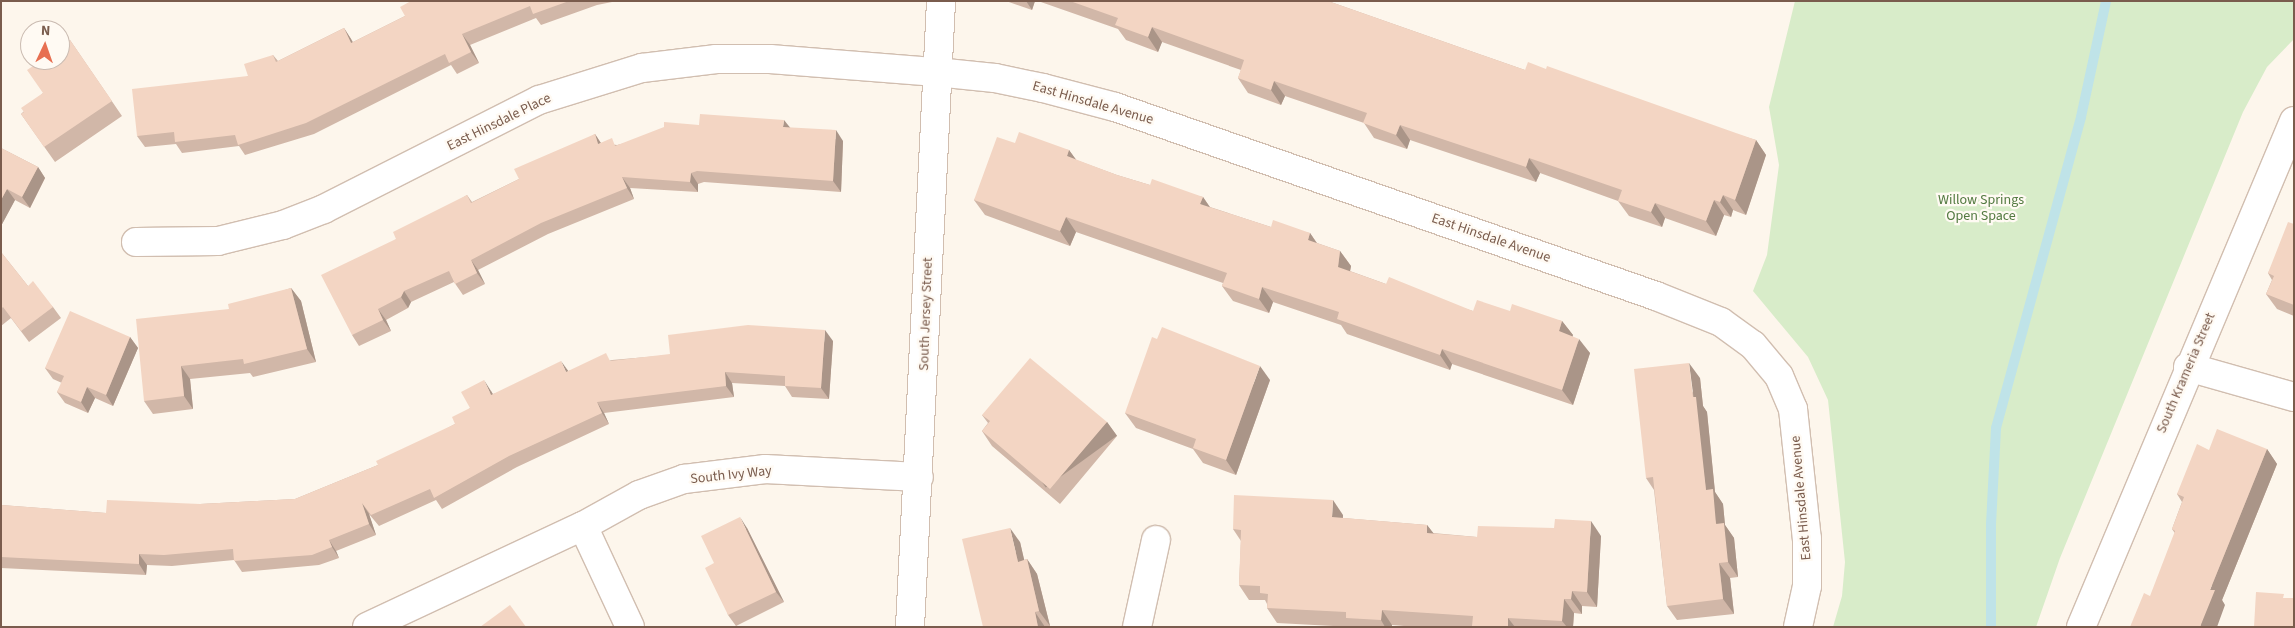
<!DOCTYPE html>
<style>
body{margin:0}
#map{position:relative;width:2295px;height:628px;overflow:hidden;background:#fdf6ec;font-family:"Source Sans 3",sans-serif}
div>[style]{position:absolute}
.green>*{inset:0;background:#d8ecc9}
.stream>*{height:10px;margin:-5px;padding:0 5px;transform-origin:5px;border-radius:5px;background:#bfe3e8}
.roads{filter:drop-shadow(1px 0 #d1beb0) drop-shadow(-1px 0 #d1beb0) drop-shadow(0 1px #d1beb0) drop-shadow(0 -1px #d1beb0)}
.minor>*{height:28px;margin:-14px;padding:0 14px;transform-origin:14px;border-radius:14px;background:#fff}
.wall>*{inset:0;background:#d1b7a8}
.shaded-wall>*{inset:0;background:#aa9588;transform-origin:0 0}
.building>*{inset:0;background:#f3d5c3}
span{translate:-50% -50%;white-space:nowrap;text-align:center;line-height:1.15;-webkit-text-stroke:4.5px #fffaf3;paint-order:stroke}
.street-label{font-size:14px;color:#7a5c4d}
.park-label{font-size:14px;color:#537a41}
.frame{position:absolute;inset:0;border:2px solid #7a5c4d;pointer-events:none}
.north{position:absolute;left:20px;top:20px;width:50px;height:50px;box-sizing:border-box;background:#fffaf3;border:1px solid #cabbb1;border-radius:50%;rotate:3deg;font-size:14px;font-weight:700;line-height:20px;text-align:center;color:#7a5c4d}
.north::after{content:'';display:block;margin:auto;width:18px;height:22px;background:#e76f51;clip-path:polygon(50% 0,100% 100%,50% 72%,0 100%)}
</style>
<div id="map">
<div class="green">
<i style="clip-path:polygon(1795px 1px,2294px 1px,2294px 39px,2267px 67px,2243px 112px,2060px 558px,2036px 627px,1833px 627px,1842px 596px,1845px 562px,1828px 400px,1808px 357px,1753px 291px,1767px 255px,1779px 165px,1769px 107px)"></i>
</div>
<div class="stream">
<i style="left:1991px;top:627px;width:103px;rotate:-90deg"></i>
<i style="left:1991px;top:524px;width:96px;rotate:-87deg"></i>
<i style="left:1996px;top:428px;width:322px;rotate:-74.7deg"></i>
<i style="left:2081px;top:117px;width:119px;rotate:-77.8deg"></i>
</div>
<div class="roads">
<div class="minor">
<i style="left:136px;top:242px;width:82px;rotate:-0.7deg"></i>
<i style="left:218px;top:241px;width:67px;rotate:-13.8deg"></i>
<i style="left:283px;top:225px;width:44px;rotate:-21.3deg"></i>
<i style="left:324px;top:209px;width:241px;rotate:-26.9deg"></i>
<i style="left:539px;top:100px;width:108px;rotate:-17.3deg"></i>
<i style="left:642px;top:68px;width:75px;rotate:-6.9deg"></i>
<i style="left:716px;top:59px;width:54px"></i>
<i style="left:770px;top:59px;width:167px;rotate:4.5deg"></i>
<i style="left:936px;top:72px;width:59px;rotate:5.8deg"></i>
<i style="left:995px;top:78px;width:49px;rotate:11.8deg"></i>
<i style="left:1043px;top:88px;width:74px;rotate:14.8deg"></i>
<i style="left:1115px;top:107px;width:573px;rotate:19.26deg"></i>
<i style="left:1656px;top:296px;width:70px;rotate:21.8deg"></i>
<i style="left:1721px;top:322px;width:39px;rotate:36deg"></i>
<i style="left:1753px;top:345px;width:40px;rotate:50deg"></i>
<i style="left:1779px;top:376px;width:36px;rotate:67deg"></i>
<i style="left:1793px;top:409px;width:131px;rotate:83.9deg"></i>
<i style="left:1807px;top:539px;width:47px;rotate:90deg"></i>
<i style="left:1807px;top:586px;width:42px;rotate:102.4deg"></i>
<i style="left:2188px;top:367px;width:110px;rotate:15.8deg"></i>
<i style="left:583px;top:526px;width:111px;rotate:65deg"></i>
<i style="left:367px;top:627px;width:238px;rotate:-25.1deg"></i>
<i style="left:583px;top:526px;width:64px;rotate:-29deg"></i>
<i style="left:639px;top:495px;width:48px;rotate:-19.6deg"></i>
<i style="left:684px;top:479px;width:82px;rotate:-7deg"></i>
<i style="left:765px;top:469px;width:154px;rotate:3deg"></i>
<i style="left:910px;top:627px;width:627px;rotate:-87.16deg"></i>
<i style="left:1137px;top:627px;width:89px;rotate:-77.7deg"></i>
<i style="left:2081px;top:627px;width:549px;rotate:-67.17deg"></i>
</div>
</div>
<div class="wall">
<i style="clip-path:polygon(411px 1px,617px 1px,597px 5px,541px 25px,536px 18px,470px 45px,479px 63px,457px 74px,451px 65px,314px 134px,245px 155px,239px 146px,182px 153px,176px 144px,145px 147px,137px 136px,248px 76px,273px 55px,278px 61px,344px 28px,353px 42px,405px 16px)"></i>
<i style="clip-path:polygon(1006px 1px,1035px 1px,1032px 10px)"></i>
<i style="clip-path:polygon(1038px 1px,1328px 1px,1525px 70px,1756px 140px,1766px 155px,1746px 215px,1733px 210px,1731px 217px,1724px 215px,1716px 236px,1665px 218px,1662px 227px,1629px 216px,1618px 201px,1540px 173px,1536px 182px,1410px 140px,1407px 149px,1374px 138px,1364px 123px,1285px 96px,1281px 105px,1248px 93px,1238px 78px,1241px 70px,1162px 42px,1158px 52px,1126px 40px,1118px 29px)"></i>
<i style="clip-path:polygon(70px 40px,122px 116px,55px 162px,21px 114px,43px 93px)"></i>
<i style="clip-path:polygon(699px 125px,790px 128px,843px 141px,841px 192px,704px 182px,698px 184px,698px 192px,630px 188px,634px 199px,548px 234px,478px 270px,485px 284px,463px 295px,454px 282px,411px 302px,408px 308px,386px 320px,391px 331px,359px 346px,352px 335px,396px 239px,467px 195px,472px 202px,519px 179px,595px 134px,601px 143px,617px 145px)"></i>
<i style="clip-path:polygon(1015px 143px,1069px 150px,1076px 160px,1117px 175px,1150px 185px,1203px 197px,1210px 207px,1271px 227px,1310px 233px,1317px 243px,1340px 251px,1351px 266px,1350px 271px,1386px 284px,1473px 311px,1510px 311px,1562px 321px,1573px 335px,1572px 336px,1590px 353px,1573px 405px,1452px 364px,1450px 370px,1430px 363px,1347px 334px,1341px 325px,1273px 302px,1269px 313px,1233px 301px,1222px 286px,1223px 283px,1076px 232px,1070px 246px,985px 215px,974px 200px)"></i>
<i style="clip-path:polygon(1px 148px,38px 167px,45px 178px,30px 208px,15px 200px,1px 226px)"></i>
<i style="clip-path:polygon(2294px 224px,2294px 316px,2277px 309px,2266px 294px,2272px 280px,2268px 273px)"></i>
<i style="clip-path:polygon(1px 252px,28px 286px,53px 307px,61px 318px,29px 342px,11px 318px,1px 326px)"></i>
<i style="clip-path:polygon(291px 288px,301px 301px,316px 362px,253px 377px,250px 373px,190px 379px,193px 409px,153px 414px,144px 401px,229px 309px)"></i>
<i style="clip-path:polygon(130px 337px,138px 348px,113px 406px,95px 398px,88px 413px,65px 403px,57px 392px,62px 383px,53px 379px,45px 368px)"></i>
<i style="clip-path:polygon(833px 341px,829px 399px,792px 397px,785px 386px,732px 383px,734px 397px,604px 413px,609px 424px,517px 467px,442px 509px,436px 500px,379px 526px,369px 514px,376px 535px,336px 551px,339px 558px,319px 565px,242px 572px,234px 560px,172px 566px,147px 565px,146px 575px,1px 568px,1px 505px,106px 513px,200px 504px,295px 499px,378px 465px,455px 424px,470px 408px,491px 391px,493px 394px,568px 371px,612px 360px)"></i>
<i style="clip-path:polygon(1700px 378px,1703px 406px,1707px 412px,1715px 492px,1723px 504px,1725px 525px,1734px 538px,1738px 577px,1730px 578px,1734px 614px,1677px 620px,1667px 606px,1654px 490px,1646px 478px)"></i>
<i style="clip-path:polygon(1270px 380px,1236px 475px,1203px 463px,1193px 449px,1136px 428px,1125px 413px)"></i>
<i style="clip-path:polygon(982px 415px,1107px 422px,1117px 436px,1060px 504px,992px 446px,982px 431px,988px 423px)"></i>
<i style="clip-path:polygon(2267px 449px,2277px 464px,2222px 600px,2225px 605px,2172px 529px,2182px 502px,2177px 494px,2209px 450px)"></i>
<i style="clip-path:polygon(1343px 515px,1343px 518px,1427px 525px,1433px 533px,1477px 537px,1601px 536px,1597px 607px,1582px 606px,1582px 614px,1574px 613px,1573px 627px,1416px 627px,1392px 625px,1392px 627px,1352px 627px,1277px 623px,1267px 608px,1267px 604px,1265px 600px,1249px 600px,1239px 585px,1241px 541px,1233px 529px)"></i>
<i style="clip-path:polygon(747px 528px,784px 602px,736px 626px,728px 615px,714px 563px)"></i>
<i style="clip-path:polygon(1020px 542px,1024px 560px,1027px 559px,1037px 574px,1050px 626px,983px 627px)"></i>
</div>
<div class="shaded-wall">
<i style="clip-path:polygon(1026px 1px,1035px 1px,1032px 10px)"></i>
<i style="clip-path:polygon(1152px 27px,1162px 42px,1158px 52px,1148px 37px)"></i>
<i style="clip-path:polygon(344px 28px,351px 39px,358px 54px,351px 43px)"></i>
<i style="clip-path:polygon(462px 34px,470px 45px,479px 63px,471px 52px)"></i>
<i style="clip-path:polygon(1274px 81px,1285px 96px,1281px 105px,1271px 90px)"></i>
<i style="clip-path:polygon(784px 120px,792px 130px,783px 127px)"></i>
<i style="clip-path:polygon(1400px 125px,1410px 140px,1407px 149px,1396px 135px)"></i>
<i style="clip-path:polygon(836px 130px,843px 141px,841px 192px,833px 181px)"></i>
<i style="clip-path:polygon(595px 134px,602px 145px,598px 144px)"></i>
<i style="clip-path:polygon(1756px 140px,1766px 155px,1746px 215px,1735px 200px)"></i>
<i style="clip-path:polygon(1069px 150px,1080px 165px,1067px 156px)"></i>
<i style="clip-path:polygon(1529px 158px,1540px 173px,1536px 182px,1526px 167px)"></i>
<i style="clip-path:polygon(38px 167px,45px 178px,30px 208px,22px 197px)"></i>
<i style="clip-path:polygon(691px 173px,698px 184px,698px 192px,690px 182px)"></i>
<i style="clip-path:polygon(622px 177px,630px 188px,634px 199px,627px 188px)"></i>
<i style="clip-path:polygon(7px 189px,15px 200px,1px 226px,1px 200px)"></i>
<i style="clip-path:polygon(1723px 195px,1733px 210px,1731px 217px,1720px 202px)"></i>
<i style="clip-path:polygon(1203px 197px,1213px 212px,1200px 204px)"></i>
<i style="clip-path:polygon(1714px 200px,1724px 215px,1716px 236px,1706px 221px)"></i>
<i style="clip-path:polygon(1655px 203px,1665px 218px,1662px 227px,1651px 212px)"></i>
<i style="clip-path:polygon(1066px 217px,1076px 232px,1070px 246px,1060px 231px)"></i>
<i style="clip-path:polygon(1310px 233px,1320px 248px,1308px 240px)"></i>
<i style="clip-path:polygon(1340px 251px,1351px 266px,1348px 282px,1338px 267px)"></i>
<i style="clip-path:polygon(471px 260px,478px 270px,485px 284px,477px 273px)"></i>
<i style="clip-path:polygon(1262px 287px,1273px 302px,1269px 313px,1259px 299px)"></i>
<i style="clip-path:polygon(291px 288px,301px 301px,316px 362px,307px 349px)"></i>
<i style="clip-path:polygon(404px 291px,411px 302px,408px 308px,401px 297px)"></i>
<i style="clip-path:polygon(378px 309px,386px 320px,391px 331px,383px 320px)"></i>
<i style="clip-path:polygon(1562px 321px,1573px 335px,1569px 346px,1559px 331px)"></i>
<i style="clip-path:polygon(825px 330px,833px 341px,829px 399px,821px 388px)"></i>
<i style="clip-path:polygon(130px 337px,138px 348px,113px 406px,106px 395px)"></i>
<i style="clip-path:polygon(1579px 339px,1590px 353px,1573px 405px,1562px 390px)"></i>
<i style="clip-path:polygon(1442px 349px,1452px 364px,1450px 370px,1440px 355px)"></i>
<i style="clip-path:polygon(561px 361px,569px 372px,566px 372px)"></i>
<i style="clip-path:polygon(1689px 363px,1700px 378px,1703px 406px,1707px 412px,1715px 492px,1723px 504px,1725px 525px,1734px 538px,1738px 577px,1728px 562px,1706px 490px)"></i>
<i style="clip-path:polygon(181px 366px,190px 379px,193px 409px,184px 396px)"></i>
<i style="clip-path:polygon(1260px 366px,1270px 380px,1236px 475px,1226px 460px)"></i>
<i style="clip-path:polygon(725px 372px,732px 383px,734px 397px,726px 386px)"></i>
<i style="clip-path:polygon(484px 380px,491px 391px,499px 406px,491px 395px)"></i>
<i style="clip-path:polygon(87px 387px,95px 398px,88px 413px,81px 402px)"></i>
<i style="clip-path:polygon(597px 402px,604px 413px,609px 424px,602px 413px)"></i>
<i style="left:1107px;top:422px;width:17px;height:88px;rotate:54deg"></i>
<i style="clip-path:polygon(2267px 449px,2277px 464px,2222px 600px,2225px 605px,2217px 627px,2200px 627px,2210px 590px)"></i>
<i style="clip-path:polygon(1333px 500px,1343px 515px,1342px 532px,1332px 517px)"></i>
<i style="clip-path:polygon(362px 503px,369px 514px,376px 535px,369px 524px)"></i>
<i style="clip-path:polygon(740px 517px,747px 528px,784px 602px,776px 592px)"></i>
<i style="clip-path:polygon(1591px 521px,1601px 536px,1597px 607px,1587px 592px)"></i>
<i style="clip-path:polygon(1427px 525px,1438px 539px,1427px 533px)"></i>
<i style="clip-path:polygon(1010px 528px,1020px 542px,1028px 576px,1018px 562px)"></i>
<i style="clip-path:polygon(329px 540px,336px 551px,339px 558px,332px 547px)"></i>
<i style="clip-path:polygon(139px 554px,147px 565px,146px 575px,139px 564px)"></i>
<i style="clip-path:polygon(1027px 559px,1037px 574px,1050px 626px,1039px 611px)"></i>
<i style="clip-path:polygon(1719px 563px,1730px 578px,1734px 614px,1723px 599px)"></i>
<i style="clip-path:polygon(1572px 591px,1582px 606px,1582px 614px,1571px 599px)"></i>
<i style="clip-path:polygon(1564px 599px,1574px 613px,1573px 627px,1567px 627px,1562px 621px)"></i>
<i style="clip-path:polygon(1382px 610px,1392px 625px,1392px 627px,1385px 627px,1381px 620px)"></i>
<i style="clip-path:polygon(1035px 612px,1045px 627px,1038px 627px)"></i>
<i style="clip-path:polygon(1508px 618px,1515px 627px,1508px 627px)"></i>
</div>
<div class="building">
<i style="clip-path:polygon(411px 1px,569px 1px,533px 14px,530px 6px,462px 34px,471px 52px,449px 63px,445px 54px,306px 123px,238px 145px,235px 135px,175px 142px,174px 132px,137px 136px,132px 89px,248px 76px,244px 64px,273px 55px,276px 62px,344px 28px,351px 43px,405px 16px,400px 7px)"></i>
<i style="clip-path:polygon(1070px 1px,1328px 1px,1525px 70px,1528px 62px,1546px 69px,1547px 66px,1756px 140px,1735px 200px,1723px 195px,1720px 202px,1714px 200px,1706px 221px,1655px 203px,1651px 212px,1618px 201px,1622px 190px,1529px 158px,1526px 167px,1400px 125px,1396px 135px,1363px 123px,1367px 113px,1274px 81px,1271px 90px,1238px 78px,1244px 60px,1152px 27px,1148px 37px,1115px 25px,1118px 18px)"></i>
<i style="clip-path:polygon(70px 40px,112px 101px,44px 147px,21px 114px,24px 112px,21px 108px,43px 93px,27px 70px,42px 60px,60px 60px,60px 47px)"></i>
<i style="clip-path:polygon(700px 114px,784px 120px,783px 127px,836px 130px,833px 181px,697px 171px,691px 173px,690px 182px,622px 177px,627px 188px,541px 223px,471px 260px,477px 273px,455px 284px,449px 271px,404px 291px,401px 297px,378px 309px,383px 320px,352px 335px,321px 275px,396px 239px,393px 232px,467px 195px,471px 203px,519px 179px,514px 169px,595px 134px,598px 144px,612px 138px,615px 146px,664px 127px,664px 122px,699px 125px)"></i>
<i style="clip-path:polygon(1019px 132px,1069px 150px,1067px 156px,1117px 175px,1150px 185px,1152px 179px,1203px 197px,1200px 204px,1271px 227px,1273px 220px,1310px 233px,1308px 240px,1340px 251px,1338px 267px,1386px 284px,1389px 277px,1473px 311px,1477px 300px,1510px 311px,1512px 304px,1562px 321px,1559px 331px,1579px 339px,1562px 390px,1442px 349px,1440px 355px,1420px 348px,1337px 319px,1339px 312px,1262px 287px,1259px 299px,1222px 286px,1227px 273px,1066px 217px,1060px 231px,974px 200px,997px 137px,1015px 143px)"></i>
<i style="clip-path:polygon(1px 148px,38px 167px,22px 197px,7px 189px,1px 200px)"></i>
<i style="clip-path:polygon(2288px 222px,2294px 224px,2294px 305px,2266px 294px,2274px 276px,2268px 273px)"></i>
<i style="clip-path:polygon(1px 252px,28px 286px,33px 281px,53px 307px,21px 331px,3px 307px,1px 309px)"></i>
<i style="clip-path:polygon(291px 288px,307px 349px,244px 364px,243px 359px,181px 366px,184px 396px,144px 401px,136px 319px,229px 309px,228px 304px)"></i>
<i style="clip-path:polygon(70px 311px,130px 337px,106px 395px,87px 387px,81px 402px,57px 392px,64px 376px,45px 368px)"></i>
<i style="clip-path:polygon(748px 325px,825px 330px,821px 388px,785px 386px,785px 376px,725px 372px,726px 386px,597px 402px,602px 413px,509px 456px,434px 498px,430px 489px,371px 515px,362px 503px,369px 524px,329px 540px,332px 547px,312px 555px,234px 561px,233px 549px,164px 555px,139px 554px,139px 564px,1px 557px,1px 505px,106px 513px,107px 500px,200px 504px,295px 499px,378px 465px,376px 461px,455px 424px,452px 417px,470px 408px,461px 392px,484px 380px,491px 395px,561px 361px,566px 372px,606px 353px,610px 361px,670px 354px,668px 335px)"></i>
<i style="clip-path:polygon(1162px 327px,1260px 366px,1226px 460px,1193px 448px,1196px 439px,1125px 413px,1152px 337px,1157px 339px)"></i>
<i style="clip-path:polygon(1030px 358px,1107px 422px,1050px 489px,982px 431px,990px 421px,982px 415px)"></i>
<i style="clip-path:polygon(1689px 363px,1693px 397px,1696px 397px,1706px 490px,1713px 489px,1716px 524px,1724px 523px,1728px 562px,1719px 563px,1723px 599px,1667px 606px,1653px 477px,1646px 478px,1634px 369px)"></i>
<i style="clip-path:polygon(2217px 429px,2267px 449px,2210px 590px,2215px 590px,2200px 627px,2130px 627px,2144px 593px,2150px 596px,2175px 531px,2172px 529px,2184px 497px,2177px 494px,2197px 444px,2209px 450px)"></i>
<i style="clip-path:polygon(1234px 495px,1333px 500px,1332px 517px,1427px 525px,1427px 533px,1477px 537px,1478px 526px,1554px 528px,1555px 519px,1591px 521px,1587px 592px,1572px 591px,1571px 599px,1564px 599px,1562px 621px,1508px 618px,1508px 627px,1472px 626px,1473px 616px,1382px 610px,1381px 620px,1346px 618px,1346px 612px,1267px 608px,1268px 594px,1260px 593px,1260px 586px,1239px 585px,1241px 530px,1233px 529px)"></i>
<i style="clip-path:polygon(740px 517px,776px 592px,728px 615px,705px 568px,714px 563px,701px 536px)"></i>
<i style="clip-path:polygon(1010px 528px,1018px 562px,1027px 559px,1039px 611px,1035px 612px,1038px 627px,983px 627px,962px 539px)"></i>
<i style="clip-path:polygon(2256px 592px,2284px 594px,2283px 598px,2294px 598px,2294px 627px,2254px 627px)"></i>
<i style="clip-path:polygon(510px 605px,526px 627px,480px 627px)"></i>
</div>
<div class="street-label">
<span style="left:1093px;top:103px;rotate:16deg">East Hinsdale Avenue</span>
<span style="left:499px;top:122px;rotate:-26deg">East Hinsdale Place</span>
<span style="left:1491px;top:238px;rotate:19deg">East Hinsdale Avenue</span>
<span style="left:926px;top:314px;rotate:-88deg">South Jersey Street</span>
<span style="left:2186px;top:373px;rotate:-67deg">South Krameria Street</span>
<span style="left:731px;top:475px;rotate:-6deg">South Ivy Way</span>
<span style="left:1801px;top:498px;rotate:-95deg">East Hinsdale Avenue</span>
</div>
<div class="park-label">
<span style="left:1981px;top:208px">Willow Springs<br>Open Space</span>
</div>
<div class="frame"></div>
<div class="north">N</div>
</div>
